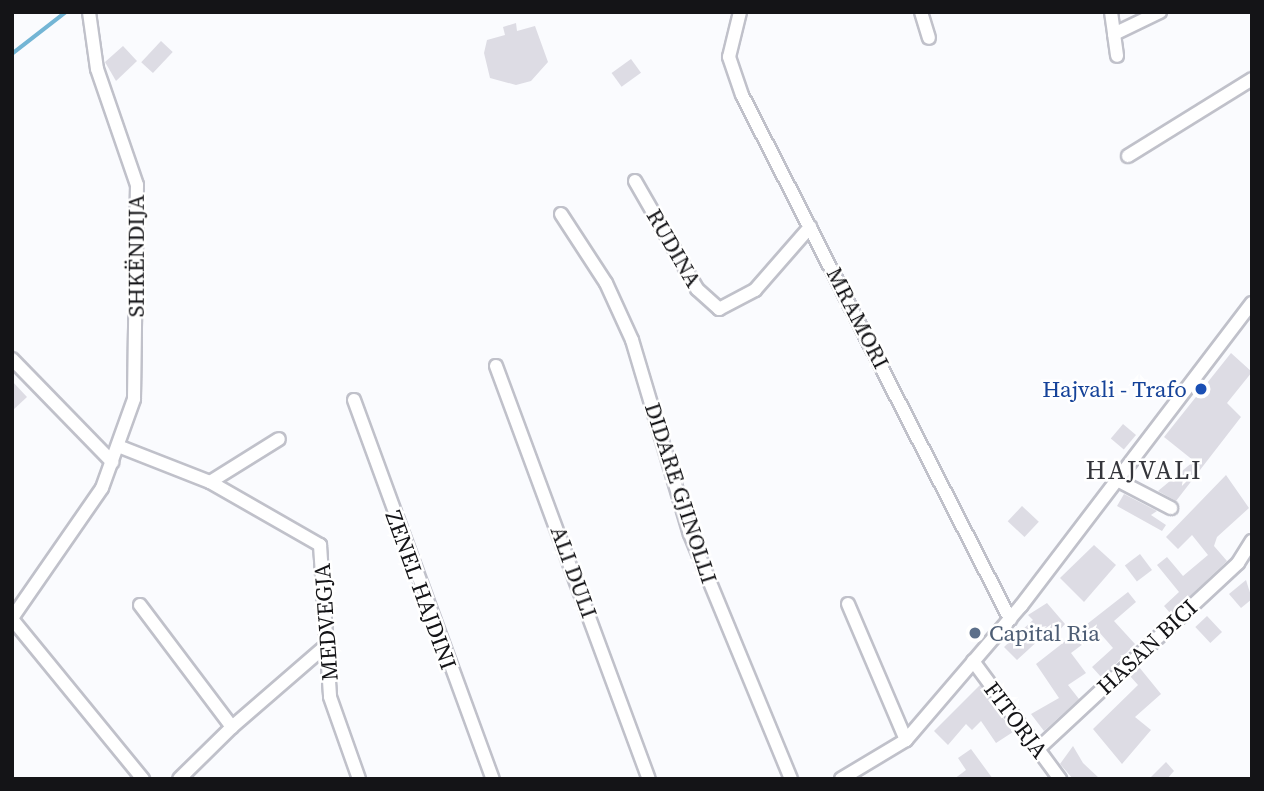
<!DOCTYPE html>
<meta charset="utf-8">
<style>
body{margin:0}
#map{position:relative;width:1264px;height:791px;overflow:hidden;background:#fafbfe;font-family:"Source Serif 4",serif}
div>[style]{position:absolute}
.stream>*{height:3.5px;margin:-1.75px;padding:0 1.75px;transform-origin:1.75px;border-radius:1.75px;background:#73b5d5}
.building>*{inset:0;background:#dddce4;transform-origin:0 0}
.roads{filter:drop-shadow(2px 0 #c0c1ca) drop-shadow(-2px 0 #c0c1ca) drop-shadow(0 2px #c0c1ca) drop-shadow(0 -2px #c0c1ca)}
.minor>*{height:12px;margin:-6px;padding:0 6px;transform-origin:6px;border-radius:6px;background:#fff}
.dots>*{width:19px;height:19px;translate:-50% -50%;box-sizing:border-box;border:4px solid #fff;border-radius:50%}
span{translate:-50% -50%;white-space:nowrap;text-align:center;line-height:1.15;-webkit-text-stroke:5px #fff;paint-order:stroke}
.street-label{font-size:23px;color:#141417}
.transit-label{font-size:23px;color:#164399}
.right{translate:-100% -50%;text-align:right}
.service-label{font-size:23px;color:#4e5e75}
.left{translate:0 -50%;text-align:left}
.quarter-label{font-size:26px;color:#34353b;letter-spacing:2px}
.frame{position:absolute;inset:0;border:14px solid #141417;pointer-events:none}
</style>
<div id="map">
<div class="stream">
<i style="left:12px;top:54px;width:68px;rotate:-37.9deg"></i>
</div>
<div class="building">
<i style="clip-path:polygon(516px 23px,517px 31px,535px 26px,548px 62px,531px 81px,516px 85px,490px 78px,484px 53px,487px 40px,505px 35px,503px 27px)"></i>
<i style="left:161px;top:41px;width:16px;height:29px;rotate:43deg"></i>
<i style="clip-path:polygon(123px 46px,137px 61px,116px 81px,105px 62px)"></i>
<i style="left:631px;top:59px;width:17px;height:24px;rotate:54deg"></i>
<i style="clip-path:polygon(1231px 353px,1252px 372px,1227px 403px,1241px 417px,1176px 501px,1158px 491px,1194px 461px,1164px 437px)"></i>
<i style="clip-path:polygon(12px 381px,27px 397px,12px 411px)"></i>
<i style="left:1123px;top:424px;width:17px;height:19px;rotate:40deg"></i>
<i style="clip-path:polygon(1226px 475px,1249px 508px,1217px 537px,1214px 546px,1227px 561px,1171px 614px,1164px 606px,1179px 592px,1157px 565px,1167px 557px,1183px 576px,1208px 555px,1192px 535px,1178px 549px,1166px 537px)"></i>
<i style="clip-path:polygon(1124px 494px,1157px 511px,1151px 515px,1166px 525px,1162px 531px,1117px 506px)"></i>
<i style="left:1022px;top:506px;width:23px;height:21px;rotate:43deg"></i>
<i style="clip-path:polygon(1094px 545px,1116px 565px,1084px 602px,1060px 578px)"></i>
<i style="left:1140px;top:554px;width:20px;height:19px;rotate:53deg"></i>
<i style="clip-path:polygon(1246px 580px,1252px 599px,1241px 608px,1229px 594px)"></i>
<i style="clip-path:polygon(1128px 592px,1136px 602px,1114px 621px,1135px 644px,1102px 678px,1092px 667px,1113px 648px,1099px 632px,1071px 653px,1086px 673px,1068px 685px,1079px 699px,1044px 731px,1031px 714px,1059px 698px,1036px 664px)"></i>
<i style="clip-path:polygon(1047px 603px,1065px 624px,1057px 633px,1053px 627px,1017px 660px,1004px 647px,1033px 620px,1028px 615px)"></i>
<i style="left:1207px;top:616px;width:22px;height:16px;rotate:47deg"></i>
<i style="clip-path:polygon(1139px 667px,1161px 694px,1135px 717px,1151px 730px,1122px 764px,1093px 729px,1138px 685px,1130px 676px)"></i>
<i style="clip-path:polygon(980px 685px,1013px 732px,996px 743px,981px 721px,972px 730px,966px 724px,948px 745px,934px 731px)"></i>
<i style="clip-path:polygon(1073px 746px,1083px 763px,1100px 779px,1073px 779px,1060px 764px)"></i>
<i style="clip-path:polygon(971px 749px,993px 779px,954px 779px,966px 770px,958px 758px)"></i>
<i style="clip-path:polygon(1166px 762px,1174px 771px,1167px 779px,1149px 779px)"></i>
</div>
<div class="roads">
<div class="minor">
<i style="left:740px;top:12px;width:46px;rotate:103.7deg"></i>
<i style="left:729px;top:57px;width:40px;rotate:71.1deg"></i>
<i style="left:742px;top:95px;width:589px;rotate:62.91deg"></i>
<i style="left:921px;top:12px;width:27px;rotate:73deg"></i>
<i style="left:1111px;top:12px;width:22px;rotate:82deg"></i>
<i style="left:1114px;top:34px;width:51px;rotate:-25.6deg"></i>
<i style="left:1114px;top:34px;width:22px;rotate:82deg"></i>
<i style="left:1128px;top:156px;width:146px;rotate:-31.8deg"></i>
<i style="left:635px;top:181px;width:125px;rotate:60.1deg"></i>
<i style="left:697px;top:289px;width:30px;rotate:42deg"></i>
<i style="left:719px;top:309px;width:41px;rotate:-27.8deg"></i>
<i style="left:755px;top:290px;width:84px;rotate:-48.9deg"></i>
<i style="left:561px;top:214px;width:82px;rotate:56.9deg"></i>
<i style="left:606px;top:283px;width:63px;rotate:65.5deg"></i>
<i style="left:632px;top:340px;width:202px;rotate:73.4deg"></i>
<i style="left:690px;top:534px;width:265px;rotate:67.6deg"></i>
<i style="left:12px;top:359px;width:144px;rotate:45.8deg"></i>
<i style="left:496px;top:366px;width:440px;rotate:69.7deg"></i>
<i style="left:354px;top:400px;width:404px;rotate:69.9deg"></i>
<i style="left:118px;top:446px;width:99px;rotate:21.4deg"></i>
<i style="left:210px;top:482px;width:127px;rotate:29.8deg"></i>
<i style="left:320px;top:545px;width:152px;rotate:86.2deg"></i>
<i style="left:330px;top:697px;width:87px;rotate:70.5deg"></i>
<i style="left:1117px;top:480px;width:61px;rotate:27.4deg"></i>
<i style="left:210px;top:482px;width:81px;rotate:-31.9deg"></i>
<i style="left:848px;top:604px;width:148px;rotate:66.9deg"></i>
<i style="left:140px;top:605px;width:153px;rotate:53deg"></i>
<i style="left:232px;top:727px;width:74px;rotate:135.5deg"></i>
<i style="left:12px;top:618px;width:158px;rotate:-55.3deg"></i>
<i style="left:102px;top:488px;width:95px;rotate:-70.2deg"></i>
<i style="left:134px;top:399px;width:214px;rotate:-89.2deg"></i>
<i style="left:137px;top:185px;width:123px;rotate:-109deg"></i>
<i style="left:97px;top:69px;width:58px;rotate:-98deg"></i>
<i style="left:12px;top:619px;width:207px;rotate:50.7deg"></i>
<i style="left:973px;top:661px;width:147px;rotate:53.6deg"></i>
<i style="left:232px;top:727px;width:128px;rotate:-40.9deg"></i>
<i style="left:1038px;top:749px;width:273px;rotate:-42.9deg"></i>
<i style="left:1238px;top:563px;width:26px;rotate:-58deg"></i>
<i style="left:841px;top:779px;width:76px;rotate:-31deg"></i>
<i style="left:906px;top:740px;width:177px;rotate:-49.4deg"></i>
<i style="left:1021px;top:606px;width:381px;rotate:-52.7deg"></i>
</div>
</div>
<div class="dots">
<i style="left:1201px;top:389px;background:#1a4fb4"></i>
<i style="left:975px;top:633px;background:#5c6f8a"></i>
</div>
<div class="street-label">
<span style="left:674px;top:248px;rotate:60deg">RUDINA</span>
<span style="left:136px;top:256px;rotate:-90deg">SHKËNDIJA</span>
<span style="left:858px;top:318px;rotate:63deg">MRAMORI</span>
<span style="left:681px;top:493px;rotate:72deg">DIDARE GJINOLLI</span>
<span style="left:574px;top:572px;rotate:70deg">ALI DULI</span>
<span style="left:421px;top:590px;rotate:70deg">ZENEL HAJDINI</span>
<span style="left:326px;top:622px;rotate:-94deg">MEDVEGJA</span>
<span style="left:1147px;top:647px;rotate:-43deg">HASAN BICI</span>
<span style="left:1016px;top:720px;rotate:53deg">FITORJA</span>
</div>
<div class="transit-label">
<span class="right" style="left:1187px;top:389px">Hajvali - Trafo</span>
</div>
<div class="service-label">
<span class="left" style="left:989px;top:633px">Capital Ria</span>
</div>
<div class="quarter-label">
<span style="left:1144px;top:471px">HAJVALI</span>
</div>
<div class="frame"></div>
</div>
